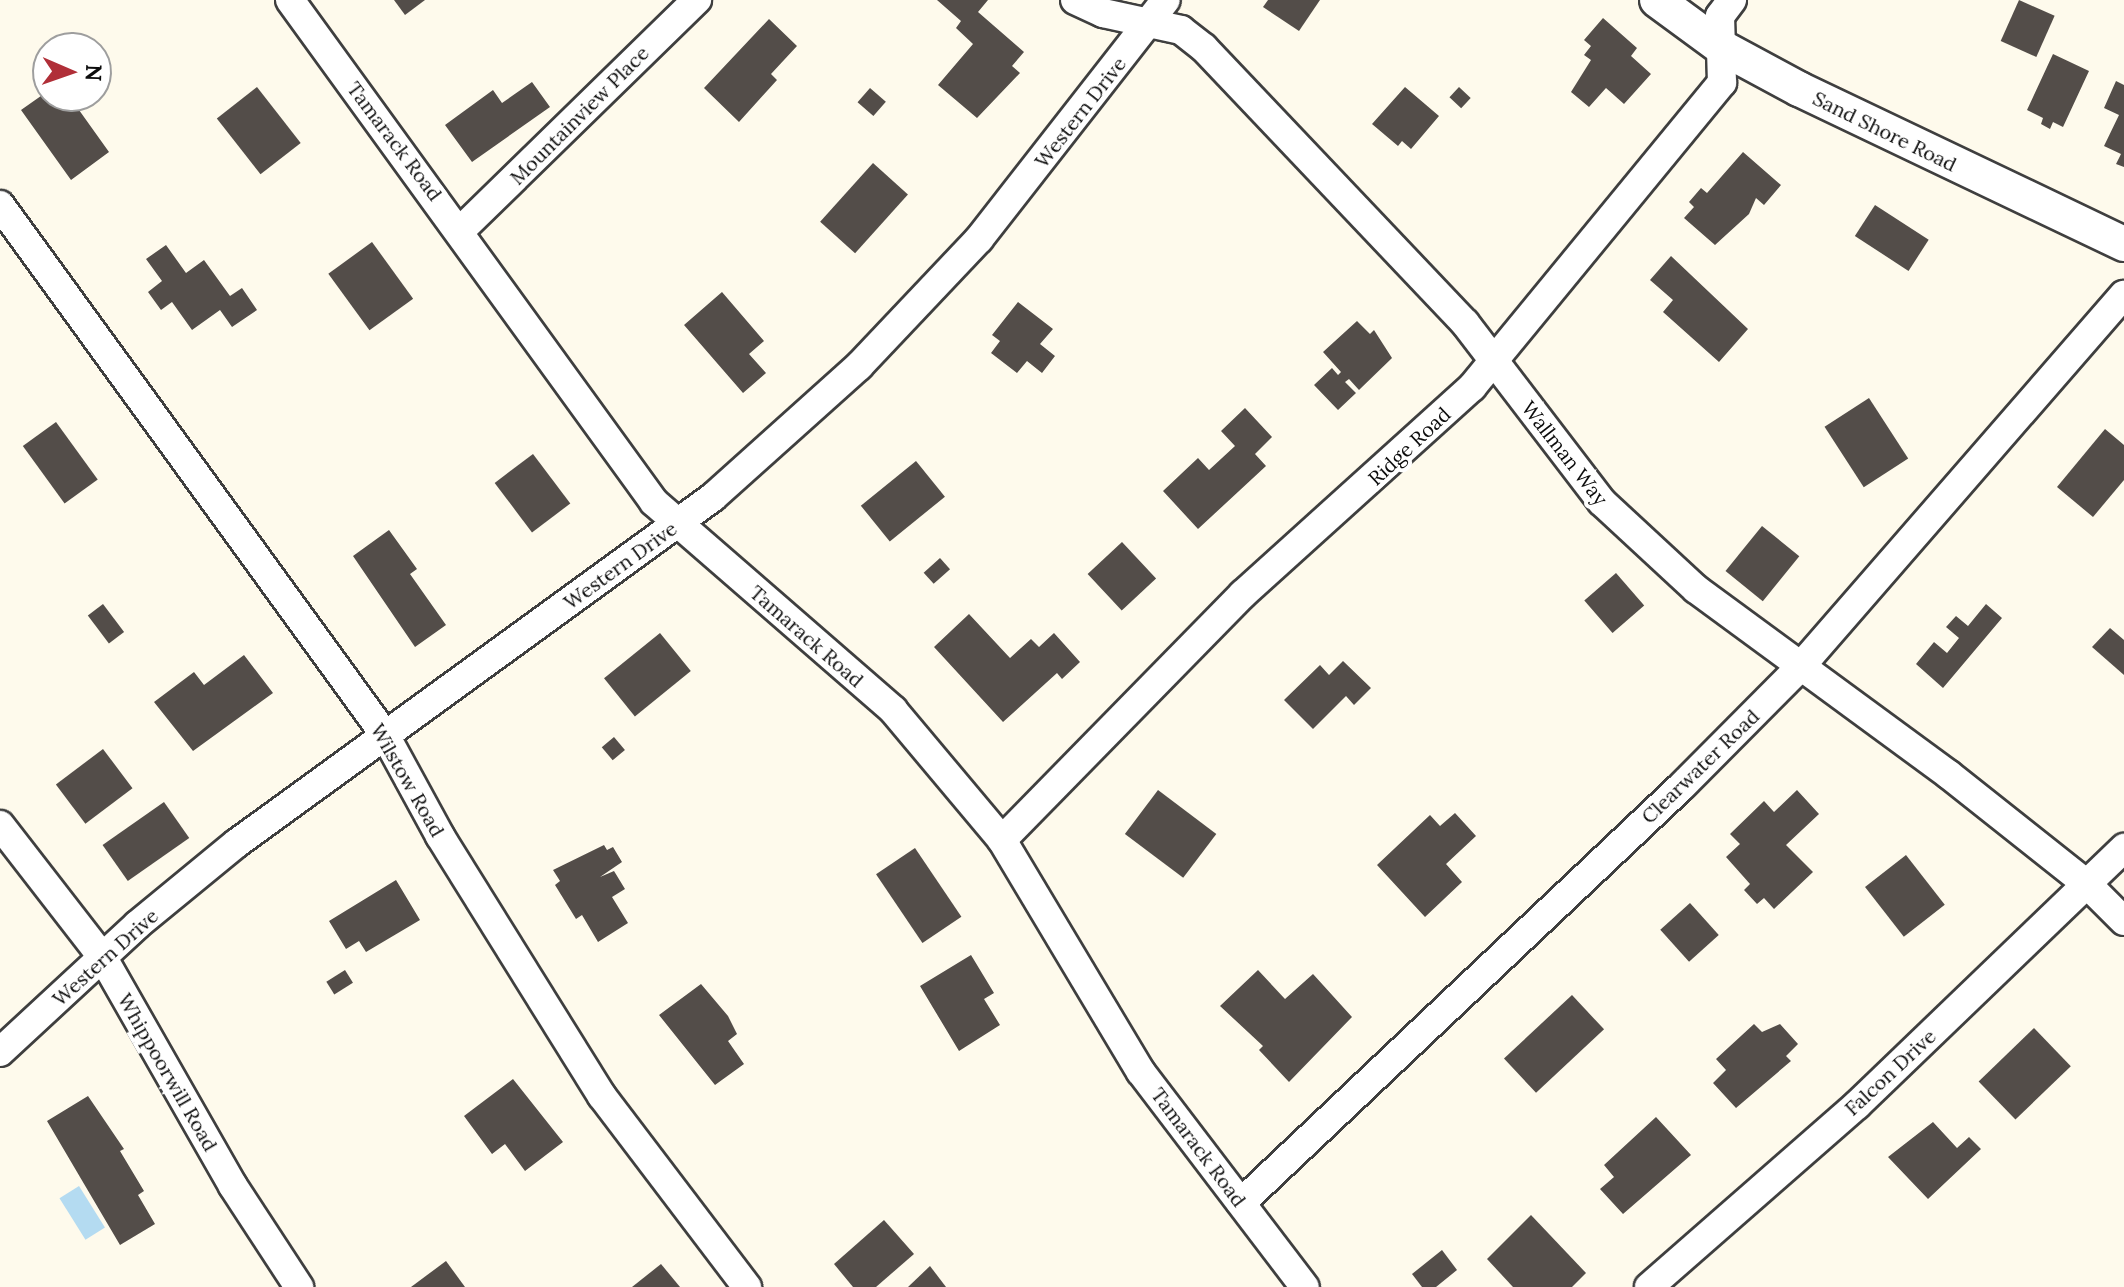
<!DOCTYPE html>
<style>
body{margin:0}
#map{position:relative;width:2124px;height:1287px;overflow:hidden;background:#fefaec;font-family:Lora,serif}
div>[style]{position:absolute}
.water>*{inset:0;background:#b4dbf1;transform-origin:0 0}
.building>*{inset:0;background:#534d49;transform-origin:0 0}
.roads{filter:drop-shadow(2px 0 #3f3f3f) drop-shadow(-2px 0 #3f3f3f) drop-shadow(0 2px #3f3f3f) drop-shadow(0 -2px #3f3f3f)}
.minor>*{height:28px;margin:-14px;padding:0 14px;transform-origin:14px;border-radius:14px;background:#fff}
.tertiary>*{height:34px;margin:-17px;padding:0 17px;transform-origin:17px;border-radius:17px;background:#fff}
span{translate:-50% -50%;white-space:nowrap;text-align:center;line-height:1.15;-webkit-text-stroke:8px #fff;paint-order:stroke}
.street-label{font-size:20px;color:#0c0c0c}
.north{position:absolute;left:32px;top:32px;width:80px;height:80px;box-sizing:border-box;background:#fff;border:2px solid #9e9e9e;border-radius:50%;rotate:92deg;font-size:22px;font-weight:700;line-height:32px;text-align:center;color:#0c0c0c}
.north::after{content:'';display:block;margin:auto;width:28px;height:36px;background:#b02f38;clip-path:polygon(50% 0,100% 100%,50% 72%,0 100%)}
</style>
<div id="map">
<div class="water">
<i style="left:79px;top:1186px;width:49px;height:23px;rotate:58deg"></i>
</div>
<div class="building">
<i style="clip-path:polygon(394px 0,425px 0,405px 15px)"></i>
<i style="clip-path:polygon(937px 0,988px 0,978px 12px,1024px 52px,1012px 66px,1020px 73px,977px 118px,938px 85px,973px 44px,956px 28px,961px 21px)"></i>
<i style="clip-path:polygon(1268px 0,1320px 0,1299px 31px,1263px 7px)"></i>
<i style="left:2019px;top:0;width:39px;height:45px;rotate:24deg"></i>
<i style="clip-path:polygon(1603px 18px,1637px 48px,1631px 56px,1651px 74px,1624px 104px,1606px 88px,1589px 107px,1571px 92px,1591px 60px,1584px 55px,1591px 46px,1584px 40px)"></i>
<i style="clip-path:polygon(769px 19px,797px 46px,771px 74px,777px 80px,739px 122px,704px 88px)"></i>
<i style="clip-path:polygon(2053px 54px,2089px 71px,2063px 127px,2053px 122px,2050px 129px,2041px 124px,2043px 118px,2027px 110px)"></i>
<i style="clip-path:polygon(2116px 81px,2124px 85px,2124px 167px,2116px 164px,2121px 154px,2104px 146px,2119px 115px,2104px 108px)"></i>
<i style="clip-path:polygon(532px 82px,550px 107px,472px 162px,445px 125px,493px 90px,502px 103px)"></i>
<i style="left:257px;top:87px;width:71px;height:51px;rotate:52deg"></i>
<i style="clip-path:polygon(1405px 87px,1439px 116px,1411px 149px,1402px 141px,1398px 146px,1372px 124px)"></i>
<i style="left:1459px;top:87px;width:16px;height:14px;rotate:43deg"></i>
<i style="left:870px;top:88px;width:21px;height:19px;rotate:41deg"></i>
<i style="clip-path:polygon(48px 91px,48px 96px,69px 96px,109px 152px,71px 180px,21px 110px)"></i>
<i style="clip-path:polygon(1743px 152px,1781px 185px,1764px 205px,1756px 198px,1749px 214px,1715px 245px,1684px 218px,1694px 207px,1689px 202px,1701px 188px,1707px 193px)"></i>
<i style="left:873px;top:163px;width:47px;height:79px;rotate:42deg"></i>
<i style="left:1875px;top:205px;width:64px;height:37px;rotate:33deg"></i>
<i style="left:372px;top:242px;width:70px;height:54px;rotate:54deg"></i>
<i style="clip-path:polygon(166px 245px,186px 273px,204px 260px,230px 296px,242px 288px,257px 310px,232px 327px,220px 310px,192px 330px,172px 302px,161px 310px,148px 292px,162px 281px,146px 259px)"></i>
<i style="clip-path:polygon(1671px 256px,1748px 329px,1719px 362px,1663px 312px,1673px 300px,1650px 280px)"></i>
<i style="clip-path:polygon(722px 292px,764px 341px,749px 354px,766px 373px,743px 393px,684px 325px)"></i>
<i style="clip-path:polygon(1018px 302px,1053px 329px,1040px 344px,1055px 356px,1042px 373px,1027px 361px,1017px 373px,991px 353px,1000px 341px,992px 335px)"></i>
<i style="clip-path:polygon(1357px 321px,1370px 334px,1374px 330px,1392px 358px,1359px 390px,1349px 379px,1345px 382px,1356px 393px,1338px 410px,1314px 385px,1332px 368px,1338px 375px,1341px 372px,1323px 352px)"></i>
<i style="left:1869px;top:398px;width:72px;height:53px;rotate:57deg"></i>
<i style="clip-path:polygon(1245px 408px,1272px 437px,1255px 454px,1266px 466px,1198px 529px,1163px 491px,1198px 458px,1209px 470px,1235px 446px,1221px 431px)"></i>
<i style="left:56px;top:422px;width:71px;height:41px;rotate:54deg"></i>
<i style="clip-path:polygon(2105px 429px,2124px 445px,2124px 480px,2093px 517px,2057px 487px)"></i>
<i style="left:533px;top:454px;width:62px;height:48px;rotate:53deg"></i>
<i style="left:916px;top:461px;width:46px;height:71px;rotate:51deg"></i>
<i style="left:1762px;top:526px;width:48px;height:58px;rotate:39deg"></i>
<i style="clip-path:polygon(389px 530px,417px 569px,410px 574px,446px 625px,415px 647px,353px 556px)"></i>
<i style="left:1122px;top:542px;width:50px;height:47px;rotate:47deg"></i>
<i style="left:940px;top:558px;width:15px;height:22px;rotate:48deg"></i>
<i style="left:1616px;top:573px;width:43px;height:42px;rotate:49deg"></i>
<i style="left:103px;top:604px;width:35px;height:19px;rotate:53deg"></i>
<i style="clip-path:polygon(1986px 604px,2002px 618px,1943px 688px,1916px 664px,1934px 642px,1947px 653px,1959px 638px,1946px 627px,1956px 616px,1968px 626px)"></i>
<i style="clip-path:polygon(969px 614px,1010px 658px,1031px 639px,1039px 647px,1054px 633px,1080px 662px,1062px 679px,1057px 673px,1003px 722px,934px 647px)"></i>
<i style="clip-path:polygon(2110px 628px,2124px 640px,2124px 675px,2092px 647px)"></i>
<i style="left:660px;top:633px;width:49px;height:72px;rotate:51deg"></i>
<i style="clip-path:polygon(244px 655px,273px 693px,193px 751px,154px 702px,194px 672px,204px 685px)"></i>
<i style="clip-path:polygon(1343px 661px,1371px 688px,1354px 705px,1346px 696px,1313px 729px,1284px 700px,1320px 665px,1329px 675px)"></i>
<i style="left:614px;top:737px;width:17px;height:16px;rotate:50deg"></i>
<i style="left:103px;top:749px;width:49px;height:59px;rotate:53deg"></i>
<i style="left:1158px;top:790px;width:73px;height:55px;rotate:37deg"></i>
<i style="clip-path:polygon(1797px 790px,1819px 814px,1786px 845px,1813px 872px,1774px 909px,1764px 898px,1757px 904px,1744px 890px,1750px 884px,1726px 857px,1740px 844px,1730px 834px,1764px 801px,1774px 812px)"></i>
<i style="left:164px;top:802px;width:44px;height:75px;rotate:55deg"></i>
<i style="clip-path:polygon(1455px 813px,1476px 836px,1446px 864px,1462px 882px,1425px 917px,1377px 865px,1430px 815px,1440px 826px)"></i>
<i style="clip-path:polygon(604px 845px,607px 850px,613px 847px,622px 862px,600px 877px,614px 871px,625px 889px,612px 897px,628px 923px,598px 942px,582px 915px,576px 919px,555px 885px,560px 881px,553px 870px)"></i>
<i style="left:915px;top:848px;width:83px;height:47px;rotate:56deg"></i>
<i style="left:1906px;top:855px;width:63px;height:52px;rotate:52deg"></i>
<i style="clip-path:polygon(396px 880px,420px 920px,366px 952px,359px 941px,346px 949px,329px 921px)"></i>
<i style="left:1690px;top:903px;width:43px;height:40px;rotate:48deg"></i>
<i style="clip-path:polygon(971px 955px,994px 993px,984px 999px,1000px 1025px,959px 1051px,920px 986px)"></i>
<i style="left:345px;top:970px;width:15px;height:22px;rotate:58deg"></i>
<i style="clip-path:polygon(1258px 970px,1285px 999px,1313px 974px,1352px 1017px,1289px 1082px,1259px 1050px,1263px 1046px,1220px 1006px)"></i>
<i style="clip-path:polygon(701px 984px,728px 1016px,737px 1034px,728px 1041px,744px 1064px,715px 1085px,659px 1015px)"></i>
<i style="left:1572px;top:995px;width:47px;height:93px;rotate:47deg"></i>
<i style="clip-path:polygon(1754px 1024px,1762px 1032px,1780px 1024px,1798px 1044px,1786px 1056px,1791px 1061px,1736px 1108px,1713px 1083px,1726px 1070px,1716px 1059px)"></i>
<i style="left:2034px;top:1028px;width:53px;height:77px;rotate:46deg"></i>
<i style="clip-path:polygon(513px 1079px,563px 1142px,525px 1171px,505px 1144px,492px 1154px,464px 1116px)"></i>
<i style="clip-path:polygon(88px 1096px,124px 1149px,120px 1151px,144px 1191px,138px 1195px,155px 1224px,120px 1245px,47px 1121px)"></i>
<i style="clip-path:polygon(1656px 1117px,1691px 1155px,1623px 1214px,1600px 1189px,1614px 1177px,1604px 1165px)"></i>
<i style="clip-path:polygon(1933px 1122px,1957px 1148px,1969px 1137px,1981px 1149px,1928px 1199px,1888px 1157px)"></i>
<i style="clip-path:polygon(1531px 1215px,1586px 1273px,1572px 1287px,1513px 1287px,1487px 1259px)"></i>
<i style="clip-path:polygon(884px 1220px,914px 1254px,876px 1287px,853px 1287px,834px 1264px)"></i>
<i style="clip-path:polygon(1442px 1250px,1457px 1270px,1436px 1287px,1422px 1287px,1412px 1274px)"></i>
<i style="clip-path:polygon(446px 1261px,465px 1287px,411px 1287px)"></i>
<i style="clip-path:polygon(661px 1264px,680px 1287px,632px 1287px)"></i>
<i style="clip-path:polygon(930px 1266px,946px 1287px,908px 1287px)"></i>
</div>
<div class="roads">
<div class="minor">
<i style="left:290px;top:0;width:620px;rotate:54.05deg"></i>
<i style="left:654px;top:502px;width:317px;rotate:41deg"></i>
<i style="left:893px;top:710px;width:170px;rotate:50deg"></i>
<i style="left:1002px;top:840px;width:270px;rotate:59.1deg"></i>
<i style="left:1141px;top:1072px;width:270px;rotate:52.7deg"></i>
<i style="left:1075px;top:0;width:31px;rotate:25deg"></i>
<i style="left:1103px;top:13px;width:80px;rotate:12.3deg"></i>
<i style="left:1181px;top:30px;width:29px;rotate:38deg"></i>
<i style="left:1204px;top:48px;width:379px;rotate:46.5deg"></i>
<i style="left:1465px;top:323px;width:225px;rotate:52.6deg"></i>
<i style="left:1602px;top:502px;width:128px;rotate:42.8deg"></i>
<i style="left:1696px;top:589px;width:313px;rotate:36.3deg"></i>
<i style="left:1948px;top:774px;width:179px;rotate:38.4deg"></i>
<i style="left:2088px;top:885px;width:51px;rotate:45deg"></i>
<i style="left:0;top:205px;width:655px;rotate:54deg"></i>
<i style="left:385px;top:735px;width:115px;rotate:61.4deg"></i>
<i style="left:440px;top:836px;width:306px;rotate:58.1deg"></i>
<i style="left:602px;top:1096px;width:240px;rotate:52.8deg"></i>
<i style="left:461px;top:230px;width:330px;rotate:-44.3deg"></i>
<i style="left:0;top:825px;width:168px;rotate:52.2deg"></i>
<i style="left:103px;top:958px;width:262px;rotate:60.3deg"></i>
<i style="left:233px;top:1186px;width:121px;rotate:56.8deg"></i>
<i style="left:1002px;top:840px;width:344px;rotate:-45.6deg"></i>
<i style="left:1243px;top:594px;width:309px;rotate:-42.1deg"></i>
<i style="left:1472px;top:387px;width:394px;rotate:-50.6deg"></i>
<i style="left:1722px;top:83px;width:67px;rotate:-91.7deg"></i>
<i style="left:1720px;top:16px;width:20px;rotate:-53deg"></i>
<i style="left:0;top:1052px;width:187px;rotate:-42.8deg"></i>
<i style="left:137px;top:925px;width:129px;rotate:-39.4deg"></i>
<i style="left:237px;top:843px;width:588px;rotate:-36.01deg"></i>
<i style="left:713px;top:497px;width:196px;rotate:-41.9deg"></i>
<i style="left:859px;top:366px;width:175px;rotate:-46.6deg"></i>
<i style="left:979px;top:239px;width:303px;rotate:-52deg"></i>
<i style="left:1241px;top:1203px;width:608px;rotate:-43.4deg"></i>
<i style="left:1683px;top:785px;width:168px;rotate:-45.2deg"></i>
<i style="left:1801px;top:666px;width:492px;rotate:-49deg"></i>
<i style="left:1649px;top:1287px;width:276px;rotate:-41.2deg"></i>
<i style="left:1857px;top:1105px;width:371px;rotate:-43.9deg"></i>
</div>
<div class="tertiary">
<i style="left:1657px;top:0;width:79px;rotate:36.3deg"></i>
<i style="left:1721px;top:47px;width:89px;rotate:28.3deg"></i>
<i style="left:1799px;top:89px;width:360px;rotate:25.5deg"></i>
</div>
</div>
<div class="street-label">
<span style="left:1080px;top:112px;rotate:-52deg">Western Drive</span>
<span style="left:579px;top:115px;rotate:-45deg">Mountainview Place</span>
<span style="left:1885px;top:131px;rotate:26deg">Sand Shore Road</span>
<span style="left:395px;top:141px;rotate:53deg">Tamarack Road</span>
<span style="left:1409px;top:446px;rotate:-43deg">Ridge Road</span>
<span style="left:1565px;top:453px;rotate:52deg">Wallman Way</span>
<span style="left:620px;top:565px;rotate:-36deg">Western Drive</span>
<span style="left:807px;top:636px;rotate:41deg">Tamarack Road</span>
<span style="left:1700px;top:766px;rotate:-44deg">Clearwater Road</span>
<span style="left:408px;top:780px;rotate:60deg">Wilstow Road</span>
<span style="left:105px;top:957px;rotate:-42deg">Western Drive</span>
<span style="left:168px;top:1072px;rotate:60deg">Whippoorwill Road</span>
<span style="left:1890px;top:1072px;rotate:-43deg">Falcon Drive</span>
<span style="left:1199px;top:1147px;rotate:53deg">Tamarack Road</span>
</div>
<div class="north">N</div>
</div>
